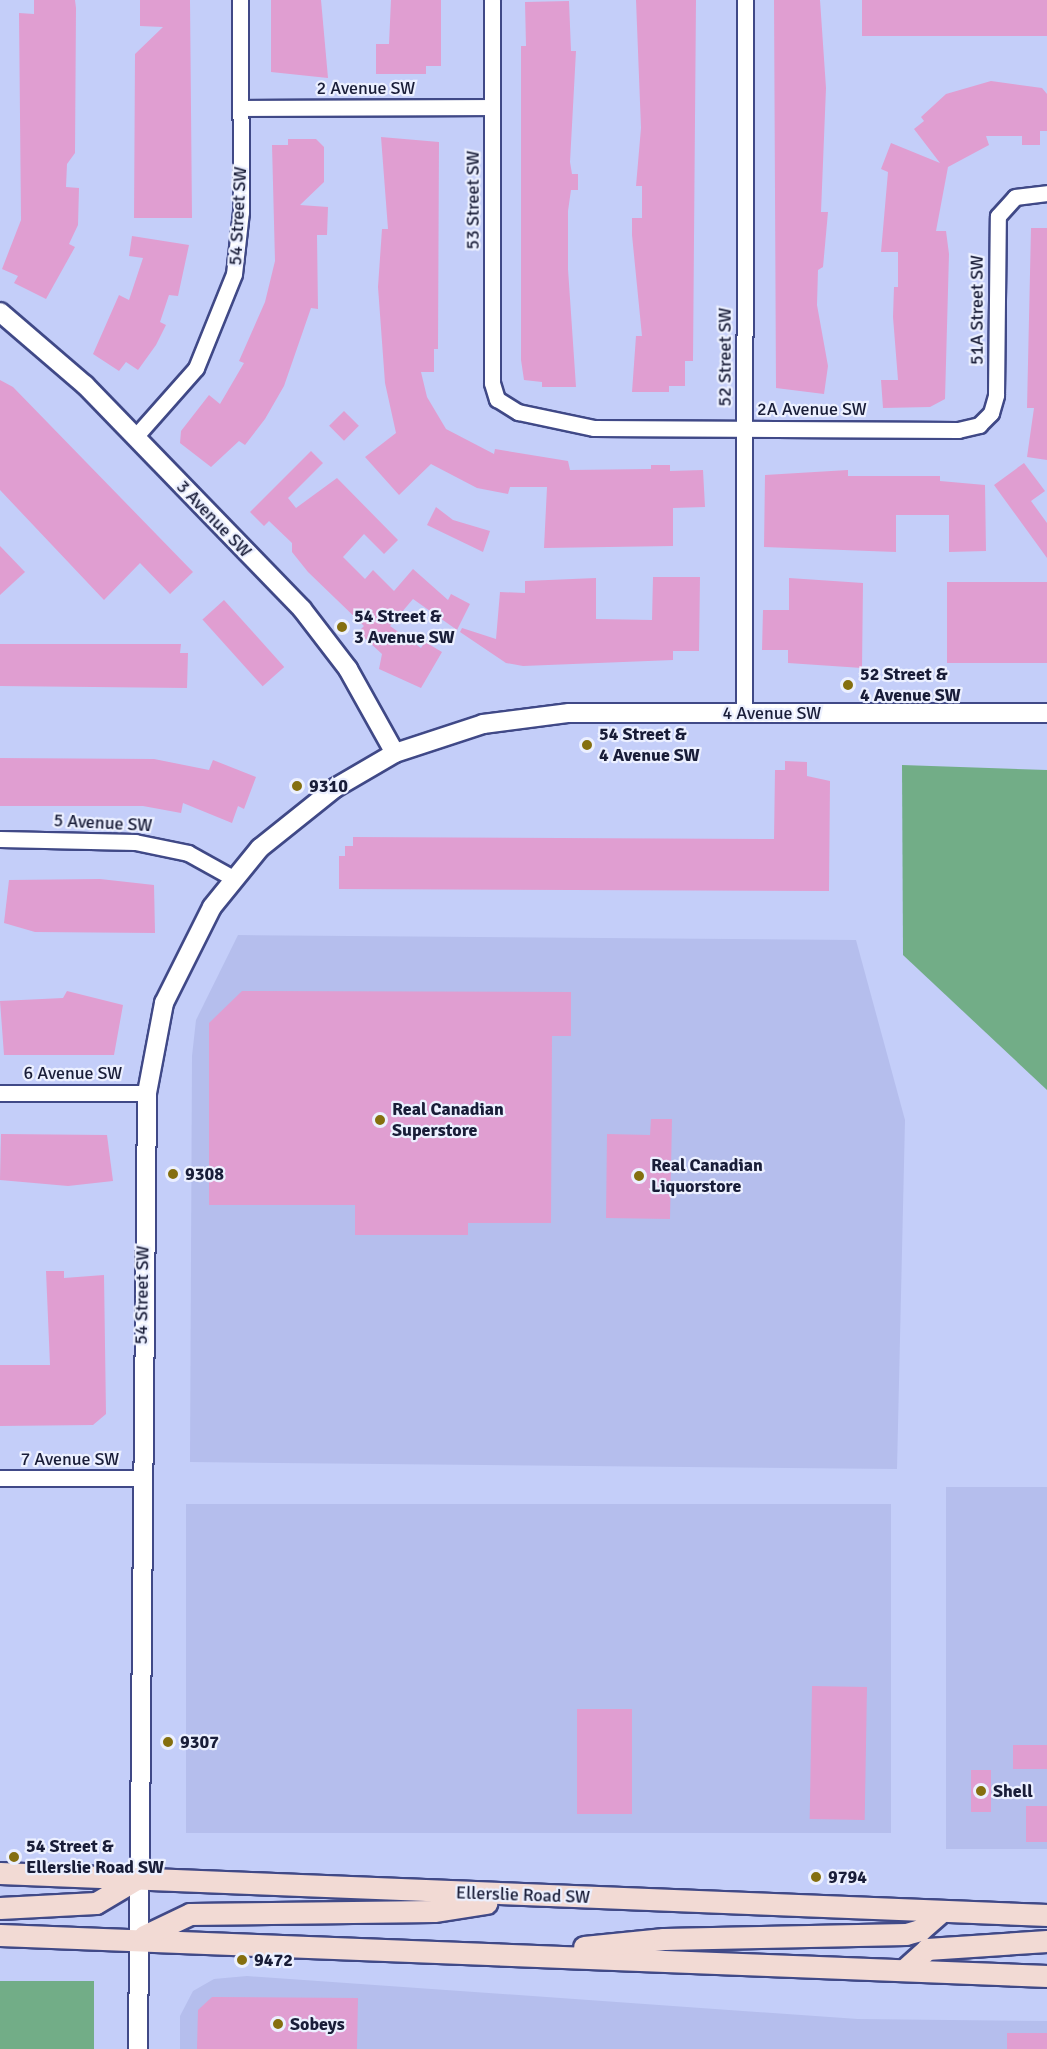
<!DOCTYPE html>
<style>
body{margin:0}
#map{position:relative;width:1047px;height:2049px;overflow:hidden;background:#c4cef9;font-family:Signika,sans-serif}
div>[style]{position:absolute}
.built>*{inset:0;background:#b5beed;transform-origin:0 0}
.green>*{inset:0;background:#72ad87;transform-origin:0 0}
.building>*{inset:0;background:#e09ed1;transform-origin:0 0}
.roads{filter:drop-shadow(2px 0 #404987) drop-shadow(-2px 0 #404987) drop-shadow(0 2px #404987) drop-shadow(0 -2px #404987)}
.minor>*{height:15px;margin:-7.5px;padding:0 7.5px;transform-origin:7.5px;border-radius:7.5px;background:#fff}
.tertiary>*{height:18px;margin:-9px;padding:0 9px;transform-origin:9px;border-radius:9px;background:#fff}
.secondary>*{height:21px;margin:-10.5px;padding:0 10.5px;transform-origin:10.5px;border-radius:10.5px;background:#f2dad4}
.dots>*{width:16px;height:16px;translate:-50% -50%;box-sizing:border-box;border:3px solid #ecf0ff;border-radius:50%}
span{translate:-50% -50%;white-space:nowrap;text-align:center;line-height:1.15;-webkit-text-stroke:4.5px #ecf0ff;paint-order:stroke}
.street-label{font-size:18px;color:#191d38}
.poi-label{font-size:18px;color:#191d38;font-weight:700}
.left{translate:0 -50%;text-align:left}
</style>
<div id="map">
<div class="built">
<i style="clip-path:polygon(238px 935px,856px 940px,905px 1120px,897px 1469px,190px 1462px,192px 1056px,196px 1020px)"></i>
<i style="left:946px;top:1487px;width:101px;height:362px"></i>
<i style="left:186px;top:1504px;width:705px;height:329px"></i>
<i style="clip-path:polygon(247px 1976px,858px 2019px,1047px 2021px,1047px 2049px,180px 2049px,180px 2016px,193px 1991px,214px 1979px)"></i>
</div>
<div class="green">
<i style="clip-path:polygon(902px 765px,1047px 770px,1047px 1090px,903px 955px)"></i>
<i style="left:0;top:1981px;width:94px;height:68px"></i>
</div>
<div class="building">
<i style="clip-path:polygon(34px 0,75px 0,76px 8px,75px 153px,67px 164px,66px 187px,79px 188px,78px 225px,69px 244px,75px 247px,46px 299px,14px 283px,18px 276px,2px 269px,21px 220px,19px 13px,34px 14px)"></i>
<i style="clip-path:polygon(140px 0,190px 0,192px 218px,134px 218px,135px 54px,163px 27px,140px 26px)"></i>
<i style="clip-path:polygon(271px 0,321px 0,328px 78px,271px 72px)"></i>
<i style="clip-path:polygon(391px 0,441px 0,441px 66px,426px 66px,426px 74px,376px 74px,376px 44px,389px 44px)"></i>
<i style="clip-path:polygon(636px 0,696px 0,693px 361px,685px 361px,685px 386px,669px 386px,669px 392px,632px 392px,636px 336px,642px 336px,632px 235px,632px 218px,642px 218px,642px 186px,636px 186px,641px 128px)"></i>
<i style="clip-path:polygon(774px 0,820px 0,826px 88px,821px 212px,828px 212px,823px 267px,818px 270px,817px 305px,828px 366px,824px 394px,776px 388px)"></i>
<i style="left:862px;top:0;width:185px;height:36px"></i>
<i style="clip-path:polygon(569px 1px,571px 51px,576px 51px,570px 162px,572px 174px,578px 174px,578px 190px,571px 190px,568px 211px,568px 269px,576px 387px,542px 387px,542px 382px,524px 380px,521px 360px,521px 46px,526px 46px,525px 2px)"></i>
<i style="clip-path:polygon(991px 81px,1042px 88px,1047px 94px,1047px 131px,1040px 131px,1040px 145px,1022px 145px,1022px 136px,986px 136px,989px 145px,948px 167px,936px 231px,946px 231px,949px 254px,945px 399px,930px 407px,883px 408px,881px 380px,898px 380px,893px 317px,894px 287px,898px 287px,898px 252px,881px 252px,888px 172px,881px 169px,891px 143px,940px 163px,914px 129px,924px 121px,921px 117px,946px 94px)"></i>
<i style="clip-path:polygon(381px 137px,439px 142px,438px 349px,434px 349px,434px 372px,421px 372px,427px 397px,446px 429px,494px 454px,495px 449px,568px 461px,570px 470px,651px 469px,651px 465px,670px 465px,670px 471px,703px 470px,705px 507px,673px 508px,673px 546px,544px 548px,547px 487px,510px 487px,508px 494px,477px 488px,431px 464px,399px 495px,365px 457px,396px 433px,385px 383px,378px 287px,382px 229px,388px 229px)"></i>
<i style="clip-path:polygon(288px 139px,316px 139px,324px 147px,324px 182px,300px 205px,328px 207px,327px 235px,317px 235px,318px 309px,311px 308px,284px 386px,265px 419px,245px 445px,239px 441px,211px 467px,180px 443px,181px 431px,209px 395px,220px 404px,244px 363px,239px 361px,265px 302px,275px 261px,272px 145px,288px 145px)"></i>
<i style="clip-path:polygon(1031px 228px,1047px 228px,1047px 460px,1027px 457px,1034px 408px,1027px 408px)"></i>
<i style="clip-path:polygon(132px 236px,189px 245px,178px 296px,169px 295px,160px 322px,166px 325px,156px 345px,138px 370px,126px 362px,119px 371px,93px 354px,119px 295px,129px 300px,143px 258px,129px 256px)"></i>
<i style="clip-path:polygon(0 380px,13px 387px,193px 572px,170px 594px,140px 563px,104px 600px,0 490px)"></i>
<i style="left:344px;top:411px;width:21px;height:21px;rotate:45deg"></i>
<i style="clip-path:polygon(311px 451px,323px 463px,288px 498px,296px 508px,337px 478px,398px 540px,384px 554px,364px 534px,343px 557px,365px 579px,373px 570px,394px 591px,413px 569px,448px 600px,451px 594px,470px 604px,457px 630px,413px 599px,390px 626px,421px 648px,425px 642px,442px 652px,421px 688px,379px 669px,382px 654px,358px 632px,364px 626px,308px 572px,292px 552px,292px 543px,269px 521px,264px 526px,250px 512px)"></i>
<i style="clip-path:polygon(1024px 463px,1045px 491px,1031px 501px,1047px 523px,1047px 558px,994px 485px)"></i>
<i style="clip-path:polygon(848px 470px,848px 476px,940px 476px,940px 481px,985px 485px,986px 551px,949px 552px,949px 515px,896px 515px,896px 552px,764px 547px,765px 475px)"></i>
<i style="clip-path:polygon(436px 507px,453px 520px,490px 531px,483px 552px,427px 525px)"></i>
<i style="clip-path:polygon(0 546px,25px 572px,0 595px)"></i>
<i style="clip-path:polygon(653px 577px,700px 577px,699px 651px,673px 651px,673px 660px,523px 666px,506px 663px,460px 632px,462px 628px,496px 639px,500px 592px,525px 593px,525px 581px,596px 578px,596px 619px,652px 620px)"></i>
<i style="clip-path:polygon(789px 578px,863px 583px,862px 668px,788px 663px,788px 650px,762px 650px,763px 610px,789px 610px)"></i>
<i style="left:1047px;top:582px;width:81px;height:100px;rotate:90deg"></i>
<i style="left:224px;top:600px;width:90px;height:29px;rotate:48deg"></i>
<i style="clip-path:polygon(0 644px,181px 644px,180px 653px,188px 653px,187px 688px,0 686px)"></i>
<i style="clip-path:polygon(0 758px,154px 759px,209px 770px,213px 760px,256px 777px,244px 809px,238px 806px,232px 823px,183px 803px,181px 813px,143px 806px,0 806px)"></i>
<i style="clip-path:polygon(785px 761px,807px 762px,807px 776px,830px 781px,829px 891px,339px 889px,339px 856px,345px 856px,345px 846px,353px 846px,353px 837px,774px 839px,775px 770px,785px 770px)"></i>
<i style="clip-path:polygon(100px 879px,154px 885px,155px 933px,35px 932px,4px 923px,9px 880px)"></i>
<i style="clip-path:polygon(67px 991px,123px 1005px,114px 1055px,4px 1055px,0 1001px,63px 998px)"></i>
<i style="clip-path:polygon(242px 991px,571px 992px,571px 1036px,552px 1036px,551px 1223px,468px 1223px,468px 1235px,355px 1235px,355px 1205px,209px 1205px,209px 1023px)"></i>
<i style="clip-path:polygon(651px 1119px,672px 1119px,670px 1219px,606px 1218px,607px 1134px,650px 1135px)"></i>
<i style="clip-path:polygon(1px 1134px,107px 1135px,113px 1181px,68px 1186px,0 1180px)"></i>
<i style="clip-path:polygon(46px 1271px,64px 1271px,64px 1278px,104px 1275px,106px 1414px,93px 1425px,0 1426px,0 1365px,50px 1365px)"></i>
<i style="left:812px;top:1686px;width:55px;height:133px;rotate:1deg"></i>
<i style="left:577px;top:1709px;width:55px;height:105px"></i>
<i style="left:1013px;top:1745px;width:34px;height:24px"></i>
<i style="left:971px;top:1770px;width:20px;height:42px"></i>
<i style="left:1047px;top:1806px;width:36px;height:21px;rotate:90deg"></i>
<i style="clip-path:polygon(212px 1997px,358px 1998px,357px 2049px,197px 2049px,198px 2010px)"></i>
<i style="left:1007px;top:2033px;width:40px;height:16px"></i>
</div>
<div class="roads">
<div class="minor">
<i style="left:492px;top:0;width:383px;rotate:90deg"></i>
<i style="left:492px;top:383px;width:17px;rotate:73deg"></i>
<i style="left:497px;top:399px;width:25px;rotate:32deg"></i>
<i style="left:518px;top:412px;width:78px;rotate:11.9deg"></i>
<i style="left:594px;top:428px;width:364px;rotate:0.3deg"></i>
<i style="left:958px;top:430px;width:22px;rotate:-13deg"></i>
<i style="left:979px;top:425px;width:17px;rotate:-45deg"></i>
<i style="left:991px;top:413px;width:19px;rotate:-74deg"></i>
<i style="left:996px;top:395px;width:179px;rotate:-89.4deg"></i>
<i style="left:998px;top:216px;width:25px;rotate:-48deg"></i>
<i style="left:1015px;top:197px;width:32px;rotate:-7deg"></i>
<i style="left:241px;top:108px;width:251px;rotate:-0.2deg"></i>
<i style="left:135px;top:437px;width:92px;rotate:-48.5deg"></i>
<i style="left:196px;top:368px;width:101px;rotate:-68deg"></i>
<i style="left:234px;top:274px;width:62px;rotate:-83.6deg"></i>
<i style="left:241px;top:212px;width:212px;rotate:-90.3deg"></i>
<i style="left:744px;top:713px;width:713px;rotate:-89.92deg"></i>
<i style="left:0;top:839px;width:135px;rotate:1.3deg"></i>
<i style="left:135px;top:842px;width:54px;rotate:11.7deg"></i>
<i style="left:188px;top:853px;width:51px;rotate:29.1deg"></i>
<i style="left:0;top:1093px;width:147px"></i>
<i style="left:0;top:1478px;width:140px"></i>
</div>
<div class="tertiary">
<i style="left:0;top:312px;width:112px;rotate:40.7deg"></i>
<i style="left:85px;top:385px;width:312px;rotate:45.9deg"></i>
<i style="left:302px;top:609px;width:76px;rotate:52.5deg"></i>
<i style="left:348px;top:669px;width:96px;rotate:60.8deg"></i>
<i style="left:138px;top:2049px;width:956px;rotate:-89.46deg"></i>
<i style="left:147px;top:1093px;width:92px;rotate:-79.3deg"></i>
<i style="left:164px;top:1003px;width:107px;rotate:-63.4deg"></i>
<i style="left:212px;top:907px;width:76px;rotate:-50.9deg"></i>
<i style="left:260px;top:848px;width:96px;rotate:-38.7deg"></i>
<i style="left:335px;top:788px;width:69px;rotate:-30.3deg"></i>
<i style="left:395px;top:753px;width:93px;rotate:-18.2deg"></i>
<i style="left:483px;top:724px;width:87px;rotate:-7.3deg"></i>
<i style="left:569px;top:713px;width:478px"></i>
</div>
<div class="secondary">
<i style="left:0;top:1873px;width:1048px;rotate:2.3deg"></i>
<i style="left:0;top:1908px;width:96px;rotate:-3deg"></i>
<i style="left:96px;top:1903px;width:49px;rotate:-30.8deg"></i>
<i style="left:0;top:1935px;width:1048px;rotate:2.24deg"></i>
<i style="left:144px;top:1936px;width:51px;rotate:-25.6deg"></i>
<i style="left:190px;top:1914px;width:244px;rotate:-0.7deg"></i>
<i style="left:434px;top:1911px;width:53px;rotate:-8.7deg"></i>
<i style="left:584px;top:1947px;width:80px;rotate:-5.7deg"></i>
<i style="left:664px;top:1939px;width:242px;rotate:-1.2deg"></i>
<i style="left:906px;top:1934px;width:15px;rotate:-16deg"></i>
<i style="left:920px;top:1930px;width:28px;rotate:-41deg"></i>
<i style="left:904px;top:1970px;width:31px;rotate:-42deg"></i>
<i style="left:927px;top:1949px;width:120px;rotate:-3.8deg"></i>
</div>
</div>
<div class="dots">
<i style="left:342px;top:627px;background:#856f0f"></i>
<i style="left:848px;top:685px;background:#856f0f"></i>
<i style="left:587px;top:745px;background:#856f0f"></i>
<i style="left:297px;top:786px;background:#856f0f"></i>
<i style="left:380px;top:1120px;background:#856f0f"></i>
<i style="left:173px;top:1174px;background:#856f0f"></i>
<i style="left:639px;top:1176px;background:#856f0f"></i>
<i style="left:168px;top:1742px;background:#856f0f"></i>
<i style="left:981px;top:1791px;background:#856f0f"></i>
<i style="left:14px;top:1857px;background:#856f0f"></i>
<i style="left:816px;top:1877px;background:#856f0f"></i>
<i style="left:242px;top:1960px;background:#856f0f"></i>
<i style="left:278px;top:2024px;background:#856f0f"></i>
</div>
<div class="street-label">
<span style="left:366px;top:88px">2 Avenue SW</span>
<span style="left:473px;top:200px;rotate:-90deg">53 Street SW</span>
<span style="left:238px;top:216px;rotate:-87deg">54 Street SW</span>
<span style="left:977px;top:310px;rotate:-90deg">51A Street SW</span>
<span style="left:725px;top:357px;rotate:-90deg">52 Street SW</span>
<span style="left:812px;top:409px">2A Avenue SW</span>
<span style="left:214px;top:519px;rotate:46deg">3 Avenue SW</span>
<span style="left:772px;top:713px">4 Avenue SW</span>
<span style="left:103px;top:823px;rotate:3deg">5 Avenue SW</span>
<span style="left:73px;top:1073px">6 Avenue SW</span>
<span style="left:142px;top:1295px;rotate:-89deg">54 Street SW</span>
<span style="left:70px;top:1459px">7 Avenue SW</span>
<span style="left:523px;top:1895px;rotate:2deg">Ellerslie Road SW</span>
</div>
<div class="poi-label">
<span class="left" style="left:354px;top:627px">54 Street &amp;<br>3 Avenue SW</span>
<span class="left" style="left:860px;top:685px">52 Street &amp;<br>4 Avenue SW</span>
<span class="left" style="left:599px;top:745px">54 Street &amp;<br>4 Avenue SW</span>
<span class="left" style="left:309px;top:786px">9310</span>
<span class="left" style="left:392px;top:1120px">Real Canadian<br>Superstore</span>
<span class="left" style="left:651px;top:1176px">Real Canadian<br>Liquorstore</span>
<span class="left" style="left:185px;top:1174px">9308</span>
<span class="left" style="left:180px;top:1742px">9307</span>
<span class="left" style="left:993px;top:1791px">Shell</span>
<span class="left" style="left:26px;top:1857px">54 Street &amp;<br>Ellerslie Road SW</span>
<span class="left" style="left:828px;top:1877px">9794</span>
<span class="left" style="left:254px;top:1960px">9472</span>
<span class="left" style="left:290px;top:2024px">Sobeys</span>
</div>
</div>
